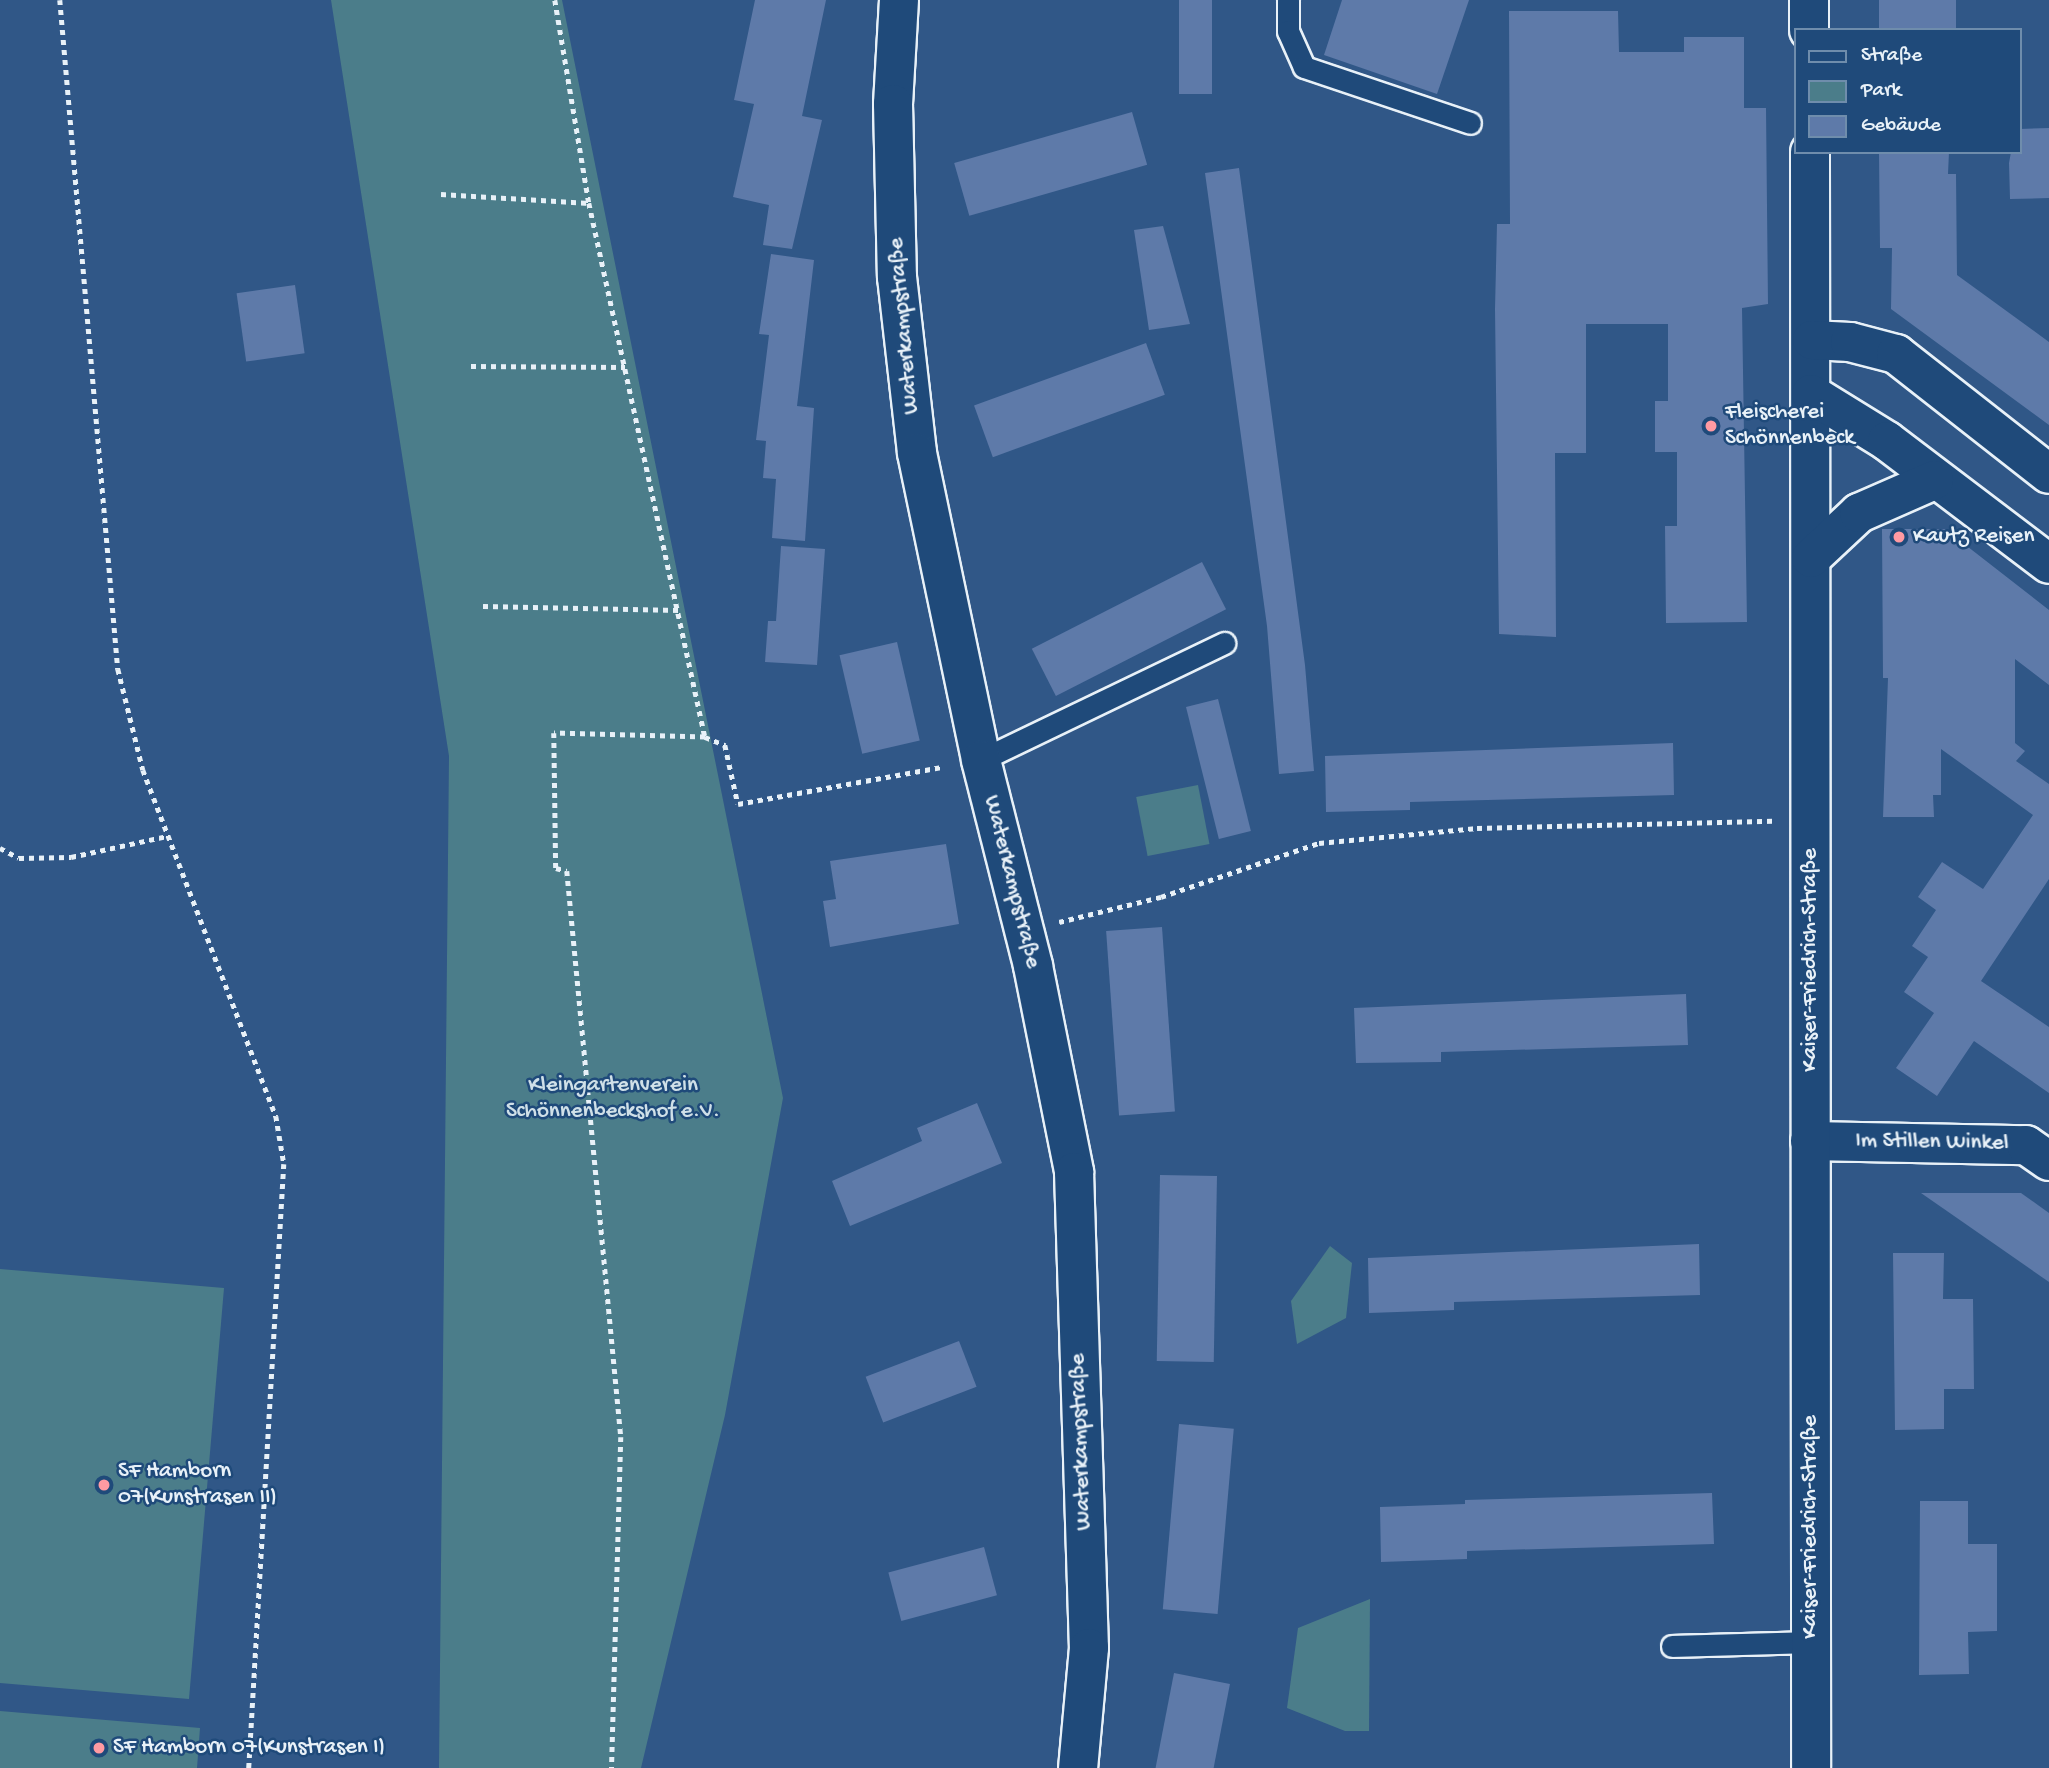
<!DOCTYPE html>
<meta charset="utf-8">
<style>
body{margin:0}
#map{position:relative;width:2049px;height:1768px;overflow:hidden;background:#305787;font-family:"Gochi Hand",sans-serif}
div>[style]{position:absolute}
.green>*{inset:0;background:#4b7d8a;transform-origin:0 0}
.building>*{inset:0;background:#5e7aa9;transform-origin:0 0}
.path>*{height:4.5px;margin-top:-2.25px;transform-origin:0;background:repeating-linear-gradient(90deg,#e8f1f8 0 5px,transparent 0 10px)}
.roads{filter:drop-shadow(2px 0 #e8f1f8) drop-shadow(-2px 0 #e8f1f8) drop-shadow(0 2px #e8f1f8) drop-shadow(0 -2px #e8f1f8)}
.lane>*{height:21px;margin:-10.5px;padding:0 10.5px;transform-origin:10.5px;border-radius:10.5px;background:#1f4a7a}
.street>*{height:38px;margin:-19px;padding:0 19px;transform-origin:19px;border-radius:19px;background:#1f4a7a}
.secondary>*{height:38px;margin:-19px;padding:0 19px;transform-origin:19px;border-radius:19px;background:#1f4a7a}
.dots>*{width:19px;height:19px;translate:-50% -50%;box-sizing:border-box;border:4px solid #1f4a7a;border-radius:50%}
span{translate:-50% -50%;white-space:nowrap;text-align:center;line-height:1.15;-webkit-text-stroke:5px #1f4a7a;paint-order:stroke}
.street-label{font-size:23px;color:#e8f1f8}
.poi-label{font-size:23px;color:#e8f1f8}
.left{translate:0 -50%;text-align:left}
.park-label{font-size:23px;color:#d0e0e8}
.legend{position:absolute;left:1794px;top:28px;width:228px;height:126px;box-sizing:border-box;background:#1f4a7a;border:2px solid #6f8dac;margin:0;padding:9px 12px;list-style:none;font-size:21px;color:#e8f1f8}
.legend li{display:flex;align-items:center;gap:14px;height:35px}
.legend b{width:35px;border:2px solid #6f8dac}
</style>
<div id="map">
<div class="green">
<i style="clip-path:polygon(331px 0,562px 0,783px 1098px,725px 1415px,641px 1768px,439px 1768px,449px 756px)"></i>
<i style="left:1198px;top:785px;width:60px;height:63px;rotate:79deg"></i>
<i style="clip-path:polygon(1330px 1246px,1352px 1263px,1346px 1318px,1297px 1344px,1291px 1301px)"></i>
<i style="clip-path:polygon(0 1269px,224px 1288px,189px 1699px,0 1683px)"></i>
<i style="clip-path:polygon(1370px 1599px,1369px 1731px,1345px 1731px,1287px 1708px,1298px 1628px)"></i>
<i style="clip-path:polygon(0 1711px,200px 1728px,197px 1768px,0 1768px)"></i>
</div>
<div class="building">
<i style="clip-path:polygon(755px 0,826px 0,802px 116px,822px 120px,792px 249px,763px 245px,769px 205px,733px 197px,754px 104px,734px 100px)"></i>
<i style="left:1179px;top:0;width:33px;height:94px"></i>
<i style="clip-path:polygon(1342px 0,1469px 0,1437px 94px,1324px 55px)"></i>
<i style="left:1879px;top:0;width:77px;height:30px"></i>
<i style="clip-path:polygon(1509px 11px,1618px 11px,1619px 52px,1684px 52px,1684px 37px,1744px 37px,1744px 108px,1766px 108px,1768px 304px,1742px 308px,1747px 622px,1666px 623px,1665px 526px,1677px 526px,1677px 452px,1655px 452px,1655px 401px,1668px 401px,1668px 324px,1586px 324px,1586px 453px,1555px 453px,1556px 637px,1499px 634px,1495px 309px,1497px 224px,1510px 224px)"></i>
<i style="left:1132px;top:112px;width:55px;height:185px;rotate:74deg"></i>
<i style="clip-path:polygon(2049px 128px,2049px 198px,2010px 199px,2009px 163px,2011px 152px,2019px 152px,2019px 129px)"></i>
<i style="clip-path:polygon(1879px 152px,1949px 152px,1948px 174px,1956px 174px,1957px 275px,2049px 342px,2049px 425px,1891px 309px,1892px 248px,1880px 248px)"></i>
<i style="clip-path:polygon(1239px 168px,1305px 665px,1314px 771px,1279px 774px,1267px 626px,1205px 173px)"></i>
<i style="clip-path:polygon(1163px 226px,1190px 324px,1149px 330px,1134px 230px)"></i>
<i style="clip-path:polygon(771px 254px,814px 260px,797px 406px,814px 408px,805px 541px,772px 538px,776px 479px,763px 478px,766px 441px,756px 440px,769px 335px,759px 334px)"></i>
<i style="left:295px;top:285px;width:69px;height:59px;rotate:82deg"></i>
<i style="left:1146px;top:343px;width:55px;height:183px;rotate:70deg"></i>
<i style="clip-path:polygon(1882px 529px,1945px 529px,2049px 610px,2049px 685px,2015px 659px,2015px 743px,2025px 751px,2016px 761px,2049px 784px,2049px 879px,1981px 981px,2049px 1027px,2049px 1093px,1974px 1041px,1937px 1096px,1896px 1068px,1934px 1013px,1904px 992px,1928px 957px,1912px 946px,1936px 910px,1918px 897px,1942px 862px,1983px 889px,2033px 815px,1941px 749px,1941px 795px,1933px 795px,1934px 817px,1883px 817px,1888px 678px,1883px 678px)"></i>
<i style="clip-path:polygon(781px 546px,825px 549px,817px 665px,765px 662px,768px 621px,776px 621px)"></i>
<i style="left:1202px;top:562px;width:53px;height:191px;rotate:63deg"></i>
<i style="left:897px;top:642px;width:101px;height:59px;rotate:77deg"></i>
<i style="left:1218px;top:699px;width:136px;height:33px;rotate:76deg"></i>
<i style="clip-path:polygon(1673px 743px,1674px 795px,1410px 802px,1410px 810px,1326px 812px,1325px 756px)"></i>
<i style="clip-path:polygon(946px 844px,959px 924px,830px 947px,823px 901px,836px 899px,830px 861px)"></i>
<i style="left:1162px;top:927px;width:185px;height:56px;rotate:86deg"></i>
<i style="clip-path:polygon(1686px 994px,1688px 1045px,1441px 1052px,1441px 1062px,1356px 1063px,1354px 1008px)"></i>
<i style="clip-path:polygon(977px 1103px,1002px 1163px,850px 1226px,832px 1181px,922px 1141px,917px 1128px)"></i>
<i style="left:1160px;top:1175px;width:57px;height:186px;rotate:1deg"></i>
<i style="clip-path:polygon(1921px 1193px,2021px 1193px,2049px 1213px,2049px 1282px)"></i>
<i style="clip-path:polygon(1699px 1244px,1700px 1295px,1454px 1302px,1454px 1310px,1369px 1313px,1368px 1258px)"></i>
<i style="clip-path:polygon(1893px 1253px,1944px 1253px,1943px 1299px,1973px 1299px,1974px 1389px,1944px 1389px,1944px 1429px,1895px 1430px)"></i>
<i style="left:959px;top:1341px;width:49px;height:100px;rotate:69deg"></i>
<i style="left:1179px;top:1424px;width:55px;height:186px;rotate:5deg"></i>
<i style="clip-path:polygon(1712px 1493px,1714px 1544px,1467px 1551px,1467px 1559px,1381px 1562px,1380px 1507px,1465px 1504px,1465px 1500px)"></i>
<i style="clip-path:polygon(1920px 1501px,1968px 1501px,1968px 1544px,1997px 1544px,1997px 1631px,1968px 1632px,1969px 1674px,1919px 1675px)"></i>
<i style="left:984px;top:1547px;width:50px;height:99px;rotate:75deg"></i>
<i style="left:1174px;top:1673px;width:57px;height:97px;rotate:11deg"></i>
</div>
<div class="path">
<i style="left:60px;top:0;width:672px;rotate:85.05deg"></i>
<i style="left:118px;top:669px;width:104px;rotate:76.1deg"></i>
<i style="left:143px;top:770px;width:371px;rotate:69deg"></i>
<i style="left:276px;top:1116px;width:49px;rotate:80.5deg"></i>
<i style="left:284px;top:1164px;width:605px;rotate:93.32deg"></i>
<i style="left:555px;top:0;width:206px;rotate:80.5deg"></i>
<i style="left:589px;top:203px;width:546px;rotate:77.74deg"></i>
<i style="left:705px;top:737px;width:151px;rotate:-178.5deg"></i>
<i style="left:554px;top:733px;width:135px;rotate:89.2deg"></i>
<i style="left:556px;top:868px;width:11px;rotate:15deg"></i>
<i style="left:567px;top:871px;width:569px;rotate:84.55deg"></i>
<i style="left:621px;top:1437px;width:331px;rotate:91.6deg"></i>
<i style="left:441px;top:194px;width:148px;rotate:3.5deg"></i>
<i style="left:471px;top:366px;width:154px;rotate:0.4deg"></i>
<i style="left:483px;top:606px;width:196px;rotate:1.2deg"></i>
<i style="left:705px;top:737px;width:22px;rotate:22deg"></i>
<i style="left:725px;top:745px;width:60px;rotate:77.6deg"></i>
<i style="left:738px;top:804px;width:207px;rotate:-10.3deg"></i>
<i style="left:0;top:848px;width:21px;rotate:28deg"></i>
<i style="left:19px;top:858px;width:52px;rotate:-1.1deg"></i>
<i style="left:71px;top:857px;width:98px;rotate:-12.3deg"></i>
<i style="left:1059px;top:922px;width:105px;rotate:-13.8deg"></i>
<i style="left:1161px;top:897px;width:167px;rotate:-18.9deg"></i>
<i style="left:1319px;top:843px;width:159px;rotate:-5.4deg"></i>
<i style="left:1477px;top:828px;width:296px;rotate:-1.4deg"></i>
</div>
<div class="roads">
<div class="lane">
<i style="left:1288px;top:0;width:31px;rotate:90deg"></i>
<i style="left:1288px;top:31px;width:39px;rotate:66deg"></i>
<i style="left:1304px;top:67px;width:175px;rotate:18.6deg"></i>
<i style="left:981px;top:760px;width:270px;rotate:-25.7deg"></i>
<i style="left:1672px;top:1646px;width:139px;rotate:-1.6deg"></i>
</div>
<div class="street">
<i style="left:899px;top:0;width:104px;rotate:93.3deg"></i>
<i style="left:893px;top:104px;width:173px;rotate:88.7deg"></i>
<i style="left:897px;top:277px;width:177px;rotate:83.5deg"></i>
<i style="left:917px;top:453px;width:314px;rotate:78.2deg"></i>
<i style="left:981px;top:760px;width:212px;rotate:75.8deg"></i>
<i style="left:1033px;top:966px;width:210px;rotate:78.7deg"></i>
<i style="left:1074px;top:1172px;width:476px;rotate:88.2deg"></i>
<i style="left:1089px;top:1648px;width:121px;rotate:95.2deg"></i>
<i style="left:1810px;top:1141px;width:216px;rotate:1.1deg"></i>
<i style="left:2026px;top:1145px;width:28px;rotate:35deg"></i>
</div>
<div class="secondary">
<i style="left:1809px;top:0;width:30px;rotate:90deg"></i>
<i style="left:1810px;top:152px;width:1616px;rotate:89.96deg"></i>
<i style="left:1812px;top:340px;width:38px;rotate:3deg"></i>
<i style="left:1850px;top:342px;width:48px;rotate:14.6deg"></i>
<i style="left:1896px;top:354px;width:194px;rotate:38.1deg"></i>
<i style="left:1811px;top:394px;width:89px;rotate:31.7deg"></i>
<i style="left:1887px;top:441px;width:203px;rotate:37.2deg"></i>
<i style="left:1811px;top:558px;width:66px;rotate:-43.2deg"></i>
<i style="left:1859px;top:513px;width:82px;rotate:-23.7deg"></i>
</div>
</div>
<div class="dots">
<i style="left:1711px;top:426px;background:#ff9aa2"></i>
<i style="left:1899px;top:537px;background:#ff9aa2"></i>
<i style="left:104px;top:1485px;background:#ff9aa2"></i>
<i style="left:99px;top:1748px;background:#ff9aa2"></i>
</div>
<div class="street-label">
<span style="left:905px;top:326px;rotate:-95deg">Waterkampstraße</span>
<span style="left:1011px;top:882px;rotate:76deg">Waterkampstraße</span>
<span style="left:1811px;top:960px;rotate:-90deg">Kaiser-Friedrich-Straße</span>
<span style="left:1932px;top:1143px;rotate:1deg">Im Stillen Winkel</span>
<span style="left:1082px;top:1442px;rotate:-92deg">Waterkampstraße</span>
<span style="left:1811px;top:1527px;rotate:-90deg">Kaiser-Friedrich-Straße</span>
</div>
<div class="poi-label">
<span class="left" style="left:1725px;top:426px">Fleischerei<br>Schönnenbeck</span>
<span class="left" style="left:1913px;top:537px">Kautz Reisen</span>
<span class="left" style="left:118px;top:1485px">SF Hamborn<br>07(Kunstrasen II)</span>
<span class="left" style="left:113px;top:1748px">SF Hamborn 07(Kunstrasen I)</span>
</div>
<div class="park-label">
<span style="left:613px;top:1099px">Kleingartenverein<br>Schönnenbeckshof e.V.</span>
</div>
<ul class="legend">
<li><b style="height:9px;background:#1f4a7a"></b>Straße</li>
<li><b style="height:19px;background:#4b7d8a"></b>Park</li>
<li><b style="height:19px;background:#5e7aa9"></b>Gebäude</li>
</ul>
</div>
